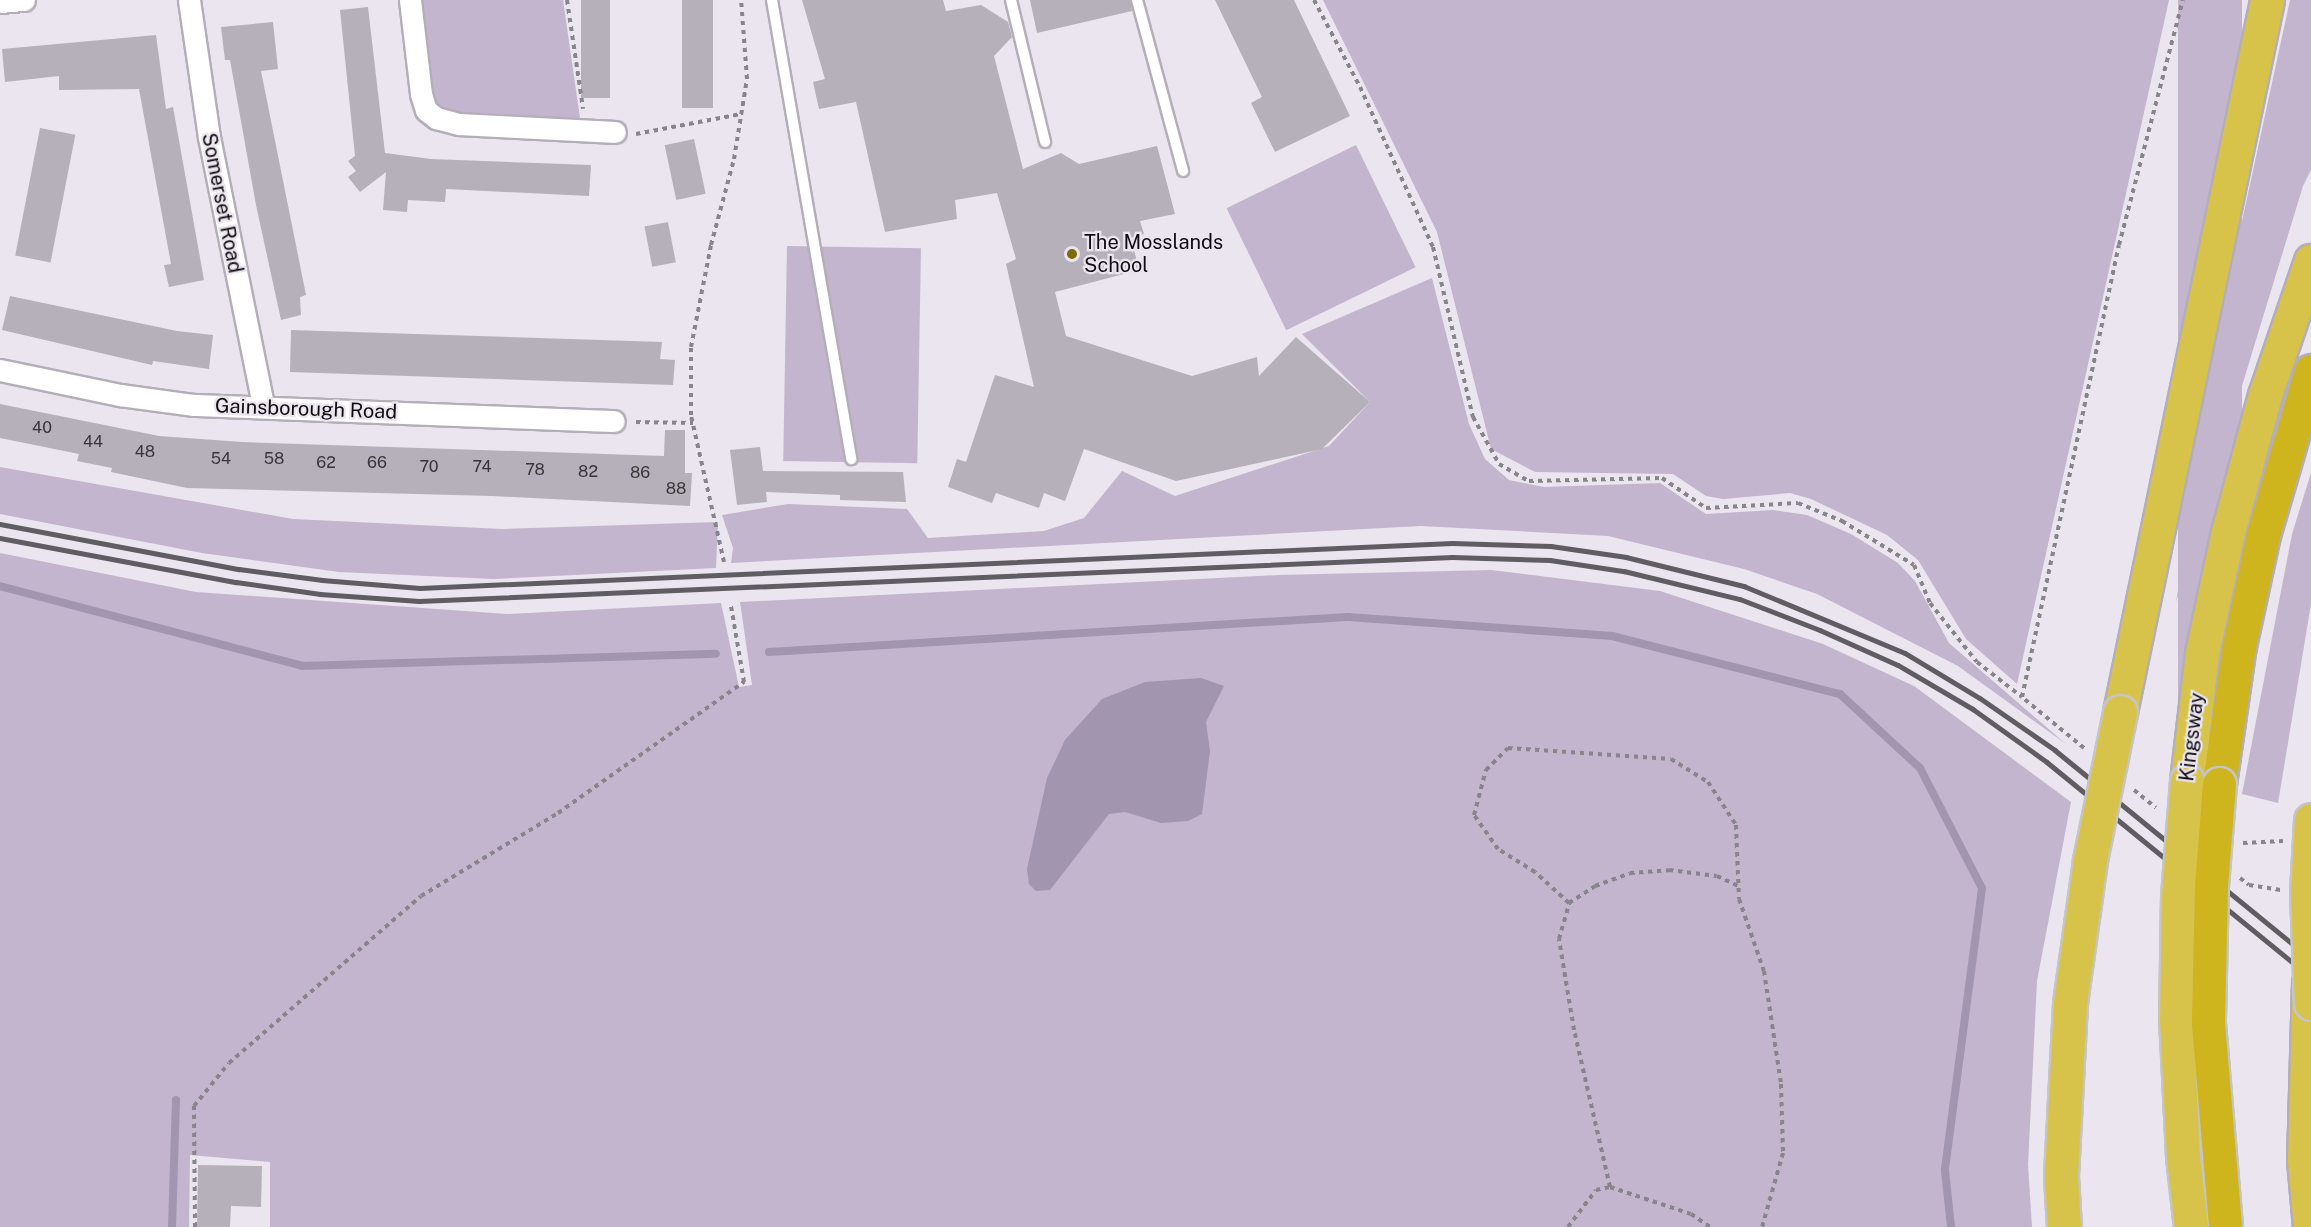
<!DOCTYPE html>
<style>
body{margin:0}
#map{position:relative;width:2311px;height:1227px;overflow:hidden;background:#eae5ef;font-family:"Public Sans",sans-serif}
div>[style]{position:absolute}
.green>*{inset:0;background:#c2b5cd;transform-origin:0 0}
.water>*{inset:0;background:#a295af}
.stream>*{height:8px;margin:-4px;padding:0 4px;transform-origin:4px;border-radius:4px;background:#a295af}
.building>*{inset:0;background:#b5b0b9;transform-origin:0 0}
.path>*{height:4px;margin-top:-2px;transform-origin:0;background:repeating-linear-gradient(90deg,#87848b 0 4.5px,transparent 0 9px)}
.roads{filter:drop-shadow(2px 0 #b4aeb8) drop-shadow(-2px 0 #b4aeb8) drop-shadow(0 2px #b4aeb8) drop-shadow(0 -2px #b4aeb8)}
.service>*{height:10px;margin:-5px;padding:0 5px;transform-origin:5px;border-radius:5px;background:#fff}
.minor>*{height:21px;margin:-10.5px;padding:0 10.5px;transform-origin:10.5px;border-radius:10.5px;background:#fff}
.trunk>*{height:33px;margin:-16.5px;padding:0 16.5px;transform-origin:16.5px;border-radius:16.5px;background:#d8c34a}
.motorway>*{height:33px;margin:-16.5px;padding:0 16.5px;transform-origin:16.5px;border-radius:16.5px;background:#ceb41d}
.rail>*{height:4.5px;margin:-2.25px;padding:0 2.25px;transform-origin:2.25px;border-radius:2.25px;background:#5f5c62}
.bridges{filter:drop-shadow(2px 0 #c5c5c6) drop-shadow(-2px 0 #c5c5c6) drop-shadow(0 2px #c5c5c6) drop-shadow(0 -2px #c5c5c6)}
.trunk-bridge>*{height:33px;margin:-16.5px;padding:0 16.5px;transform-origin:16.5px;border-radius:16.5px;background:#d8c34a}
.motorway-bridge>*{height:33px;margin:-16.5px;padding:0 16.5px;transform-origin:16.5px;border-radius:16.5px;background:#ceb41d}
.dots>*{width:16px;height:16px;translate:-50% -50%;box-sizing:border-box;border:3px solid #eae5ef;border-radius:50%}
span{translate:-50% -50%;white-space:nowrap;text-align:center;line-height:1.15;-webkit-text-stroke:4.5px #eae5ef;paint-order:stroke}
.number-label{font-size:16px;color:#38353a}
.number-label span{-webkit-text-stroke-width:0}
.street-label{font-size:20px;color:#0e0c10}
.poi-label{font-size:20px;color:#0e0c10}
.left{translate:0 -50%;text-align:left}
</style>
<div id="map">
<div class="green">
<i style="clip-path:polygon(418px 0,563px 0,580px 118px,461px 117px,438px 107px,431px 94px)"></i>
<i style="clip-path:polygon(1323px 0,2169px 0,2017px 684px,1966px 639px,1918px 560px,1887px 535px,1811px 499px,1790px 493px,1723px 499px,1706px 496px,1673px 474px,1535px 472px,1491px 449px,1437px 232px)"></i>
<i style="left:2178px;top:0;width:64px;height:708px"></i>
<i style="clip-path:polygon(2290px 0,2311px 0,2311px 170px,2303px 186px,2176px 602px,2239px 235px)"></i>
<i style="left:1356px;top:145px;width:136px;height:144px;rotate:64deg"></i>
<i style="left:787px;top:246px;width:134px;height:215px;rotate:1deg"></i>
<i style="clip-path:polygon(1432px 278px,1469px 424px,1485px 459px,1509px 480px,1544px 487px,1660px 483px,1706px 514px,1773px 510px,1807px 515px,1851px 534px,1898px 563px,1915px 581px,1949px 643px,2066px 744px,1958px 666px,1817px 594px,1744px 569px,1608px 536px,1421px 526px,731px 563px,733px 548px,722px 515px,788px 504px,907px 509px,928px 538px,1044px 531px,1084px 518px,1122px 471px,1175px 496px,1329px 446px,1370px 402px,1302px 334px)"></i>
<i style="clip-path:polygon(0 467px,293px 519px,502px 529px,718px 522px,716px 568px,494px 579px,339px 572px,202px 553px,0 514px)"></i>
<i style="clip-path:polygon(2311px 473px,2311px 604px,2278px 803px,2242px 794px,2292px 534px)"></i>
<i style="clip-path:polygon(0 553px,196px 592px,507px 614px,721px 603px,739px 687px,752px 685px,740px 602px,1279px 575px,1491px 570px,1660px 591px,1823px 644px,1914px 686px,2071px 802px,2037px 981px,2028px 1165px,2032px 1227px,270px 1227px,270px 1162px,190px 1155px,189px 1227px,0 1227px)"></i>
</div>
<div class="water">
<i style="clip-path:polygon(1201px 678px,1224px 686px,1206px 722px,1210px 751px,1202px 814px,1188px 821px,1161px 823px,1125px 812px,1109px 814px,1050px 890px,1036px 891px,1029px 884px,1027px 869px,1047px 778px,1065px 740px,1102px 699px,1145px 682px)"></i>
</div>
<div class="stream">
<i style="left:0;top:586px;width:312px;rotate:14.8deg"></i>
<i style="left:302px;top:666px;width:414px;rotate:-1.7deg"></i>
<i style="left:769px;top:652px;width:580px;rotate:-3.46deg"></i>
<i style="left:1348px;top:617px;width:265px;rotate:4.1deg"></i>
<i style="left:1612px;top:636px;width:235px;rotate:14.3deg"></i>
<i style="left:1840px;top:694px;width:109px;rotate:42.8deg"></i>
<i style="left:1920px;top:768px;width:135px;rotate:62.7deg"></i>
<i style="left:1982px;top:888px;width:284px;rotate:97.5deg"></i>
<i style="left:1945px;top:1170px;width:57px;rotate:84deg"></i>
<i style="left:172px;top:1227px;width:127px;rotate:-88.2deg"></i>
</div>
<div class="building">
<i style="left:581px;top:0;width:29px;height:98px"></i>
<i style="left:682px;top:0;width:31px;height:108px"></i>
<i style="clip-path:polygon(802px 0,943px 0,946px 11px,981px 5px,1008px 22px,1012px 37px,994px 56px,1023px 169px,1061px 153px,1079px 164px,1157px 146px,1175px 214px,1140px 221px,1144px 234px,1131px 238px,1139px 270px,1055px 292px,1066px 336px,1192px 376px,1257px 357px,1259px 376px,1296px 337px,1370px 402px,1322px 449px,1176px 481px,1084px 449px,1065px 501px,1044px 493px,1039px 508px,996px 493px,992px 503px,948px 487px,957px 459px,966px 462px,995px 375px,1034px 387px,1006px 264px,1016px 259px,997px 193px,955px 200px,957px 219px,885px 232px,856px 102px,819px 109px,813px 82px,825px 79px)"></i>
<i style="clip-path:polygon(1030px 0,1130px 0,1132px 11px,1037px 33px)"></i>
<i style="clip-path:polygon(1215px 0,1294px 0,1350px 116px,1275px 152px,1251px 103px,1262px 97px)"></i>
<i style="clip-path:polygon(368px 7px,385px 153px,431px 159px,591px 165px,589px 196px,446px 189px,445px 202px,408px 200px,407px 212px,383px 210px,386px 172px,360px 192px,348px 177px,356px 171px,348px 161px,355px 156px,340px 10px)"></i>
<i style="clip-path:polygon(273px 22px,278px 69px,261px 71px,306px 295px,300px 297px,301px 315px,281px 320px,256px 205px,230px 60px,225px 60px,221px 27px)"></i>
<i style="clip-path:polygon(156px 35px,166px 109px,173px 107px,204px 280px,169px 287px,164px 265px,171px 264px,139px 89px,59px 90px,59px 76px,5px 82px,2px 49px)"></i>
<i style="left:40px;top:128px;width:36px;height:130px;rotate:11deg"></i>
<i style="left:694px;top:139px;width:56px;height:30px;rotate:78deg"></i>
<i style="left:668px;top:222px;width:41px;height:24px;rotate:79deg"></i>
<i style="clip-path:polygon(10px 296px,177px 331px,213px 335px,209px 369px,153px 361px,152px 365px,2px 330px)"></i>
<i style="clip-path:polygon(291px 330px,662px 342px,660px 359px,675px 360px,673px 385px,290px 372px)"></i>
<i style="clip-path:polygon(0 404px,159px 436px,242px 442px,664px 456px,665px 430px,685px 430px,685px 473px,692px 473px,690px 506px,492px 496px,187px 488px,111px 472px,112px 468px,77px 461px,79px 454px,0 438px)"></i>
<i style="clip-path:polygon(760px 447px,763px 471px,903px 472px,906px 502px,840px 500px,840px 495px,766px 492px,767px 502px,737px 505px,730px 450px)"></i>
<i style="clip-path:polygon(198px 1165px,262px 1166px,261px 1207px,231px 1206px,230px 1227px,197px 1227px)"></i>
</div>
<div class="path">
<i style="left:567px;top:0;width:110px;rotate:81.6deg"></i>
<i style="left:1314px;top:0;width:98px;rotate:62.1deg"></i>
<i style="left:1360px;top:87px;width:176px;rotate:65.5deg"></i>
<i style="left:1433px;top:247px;width:175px;rotate:76.8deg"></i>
<i style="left:1473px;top:417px;width:54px;rotate:61deg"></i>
<i style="left:1499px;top:464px;width:34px;rotate:30deg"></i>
<i style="left:1529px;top:481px;width:133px;rotate:-1.3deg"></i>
<i style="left:1662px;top:478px;width:53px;rotate:34.3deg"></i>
<i style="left:1706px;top:508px;width:92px;rotate:-3.1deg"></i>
<i style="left:1798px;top:503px;width:48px;rotate:22.2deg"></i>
<i style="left:1842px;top:521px;width:84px;rotate:31.4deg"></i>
<i style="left:1914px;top:565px;width:41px;rotate:67.2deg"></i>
<i style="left:1930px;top:603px;width:75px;rotate:51.5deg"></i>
<i style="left:1977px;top:662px;width:57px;rotate:37.9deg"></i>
<i style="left:636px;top:134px;width:107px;rotate:-10.8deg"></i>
<i style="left:636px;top:422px;width:57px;rotate:1deg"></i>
<i style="left:724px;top:562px;width:151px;rotate:-102.7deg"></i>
<i style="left:691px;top:415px;width:68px;rotate:-90deg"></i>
<i style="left:691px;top:347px;width:104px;rotate:-78.9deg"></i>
<i style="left:711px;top:245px;width:89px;rotate:-75deg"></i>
<i style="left:734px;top:159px;width:81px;rotate:-80.8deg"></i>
<i style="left:747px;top:79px;width:79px;rotate:-94.3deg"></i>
<i style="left:2084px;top:748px;width:80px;rotate:-140.6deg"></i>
<i style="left:2022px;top:697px;width:462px;rotate:-77.9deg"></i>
<i style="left:2119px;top:245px;width:253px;rotate:-75.4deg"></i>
<i style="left:2134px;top:790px;width:28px;rotate:39deg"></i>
<i style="left:2243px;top:843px;width:40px;rotate:-2.9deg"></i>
<i style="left:2240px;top:878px;width:11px;rotate:38deg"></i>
<i style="left:2249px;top:885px;width:32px;rotate:9deg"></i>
<i style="left:1569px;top:903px;width:31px;rotate:-33deg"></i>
<i style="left:1595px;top:886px;width:37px;rotate:-20deg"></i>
<i style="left:1630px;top:873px;width:39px;rotate:-4deg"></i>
<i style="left:1669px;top:870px;width:48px;rotate:7.1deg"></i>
<i style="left:1717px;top:876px;width:23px;rotate:25deg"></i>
<i style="left:1610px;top:1187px;width:161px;rotate:-102.9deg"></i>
<i style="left:1574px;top:1030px;width:92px;rotate:-99.4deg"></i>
<i style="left:1559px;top:939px;width:37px;rotate:-74deg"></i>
<i style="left:1569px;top:903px;width:46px;rotate:-137.6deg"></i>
<i style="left:1535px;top:872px;width:44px;rotate:-148.1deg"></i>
<i style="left:1498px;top:849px;width:42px;rotate:-125.2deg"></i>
<i style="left:1474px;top:815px;width:47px;rotate:-75.1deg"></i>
<i style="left:1486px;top:770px;width:31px;rotate:-45deg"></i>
<i style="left:1508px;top:748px;width:163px;rotate:3.9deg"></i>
<i style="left:1671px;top:759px;width:44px;rotate:31.9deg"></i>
<i style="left:1708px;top:782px;width:51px;rotate:56.9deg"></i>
<i style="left:1736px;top:825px;width:74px;rotate:87.7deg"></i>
<i style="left:1739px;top:899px;width:76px;rotate:70.9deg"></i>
<i style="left:1764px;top:971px;width:114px;rotate:81.4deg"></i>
<i style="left:1781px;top:1084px;width:69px;rotate:88.3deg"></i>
<i style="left:1783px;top:1153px;width:77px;rotate:105.8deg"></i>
<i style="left:195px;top:1227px;width:121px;rotate:-90.5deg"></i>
<i style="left:194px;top:1106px;width:55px;rotate:-50.9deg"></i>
<i style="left:229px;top:1063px;width:254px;rotate:-41deg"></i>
<i style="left:421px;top:896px;width:160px;rotate:-31.2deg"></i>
<i style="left:558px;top:813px;width:228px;rotate:-35.2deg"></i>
<i style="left:744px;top:682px;width:77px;rotate:-99.7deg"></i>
<i style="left:1568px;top:1227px;width:46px;rotate:-52.9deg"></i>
<i style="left:1596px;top:1190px;width:14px;rotate:-12deg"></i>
<i style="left:1610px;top:1187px;width:85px;rotate:18.4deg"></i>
<i style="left:1691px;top:1214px;width:23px;rotate:34deg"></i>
</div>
<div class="roads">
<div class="service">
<i style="left:772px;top:0;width:466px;rotate:80.2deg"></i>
<i style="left:1011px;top:0;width:146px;rotate:76.5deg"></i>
<i style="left:1137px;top:0;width:177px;rotate:74.9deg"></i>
</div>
<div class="minor">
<i style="left:189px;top:0;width:138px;rotate:81.7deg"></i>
<i style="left:209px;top:137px;width:273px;rotate:78.6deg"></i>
<i style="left:410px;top:0;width:95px;rotate:83.3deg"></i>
<i style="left:421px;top:94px;width:17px;rotate:73deg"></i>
<i style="left:426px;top:110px;width:13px;rotate:39deg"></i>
<i style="left:436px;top:118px;width:24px;rotate:15deg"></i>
<i style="left:459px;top:124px;width:156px;rotate:2.9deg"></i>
<i style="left:0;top:2px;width:24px;rotate:-5deg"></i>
<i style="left:0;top:370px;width:123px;rotate:11.8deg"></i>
<i style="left:120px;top:395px;width:75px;rotate:7.7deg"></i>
<i style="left:194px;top:405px;width:420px;rotate:2.2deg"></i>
</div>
<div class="trunk">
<i style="left:2120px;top:712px;width:727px;rotate:-78.33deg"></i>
<i style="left:2187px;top:781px;width:129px;rotate:-83.3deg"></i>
<i style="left:2202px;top:653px;width:124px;rotate:-77.9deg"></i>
<i style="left:2228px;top:532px;width:142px;rotate:-74.9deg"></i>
<i style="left:2265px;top:395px;width:142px;rotate:-71.1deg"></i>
<i style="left:2309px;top:982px;width:178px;rotate:91.6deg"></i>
<i style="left:2304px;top:1160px;width:67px;rotate:84.9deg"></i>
</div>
<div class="motorway">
<i style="left:2219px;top:784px;width:139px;rotate:-81.8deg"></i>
<i style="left:2239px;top:646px;width:114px;rotate:-77.8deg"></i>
<i style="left:2263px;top:535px;width:171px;rotate:-73.7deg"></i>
</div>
</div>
<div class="rail">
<i style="left:0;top:524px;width:243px;rotate:10.7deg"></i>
<i style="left:239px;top:569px;width:84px;rotate:7.5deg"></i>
<i style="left:322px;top:580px;width:98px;rotate:4.7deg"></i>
<i style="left:420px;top:588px;width:1033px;rotate:-2.5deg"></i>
<i style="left:1452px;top:543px;width:99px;rotate:1.7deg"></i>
<i style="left:1551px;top:546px;width:76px;rotate:8.3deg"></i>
<i style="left:1626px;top:557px;width:122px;rotate:13.8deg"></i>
<i style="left:1744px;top:586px;width:174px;rotate:22.6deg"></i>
<i style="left:1905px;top:653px;width:87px;rotate:31deg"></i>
<i style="left:1980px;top:698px;width:91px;rotate:34.7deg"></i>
<i style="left:2055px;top:750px;width:330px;rotate:39.2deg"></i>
<i style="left:0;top:538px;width:240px;rotate:10.6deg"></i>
<i style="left:236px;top:582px;width:85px;rotate:8.1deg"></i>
<i style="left:320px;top:594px;width:99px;rotate:4deg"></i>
<i style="left:419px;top:601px;width:1034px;rotate:-2.44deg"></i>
<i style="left:1452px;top:557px;width:98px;rotate:1.8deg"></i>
<i style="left:1550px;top:560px;width:75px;rotate:8.5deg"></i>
<i style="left:1624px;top:571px;width:119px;rotate:13.6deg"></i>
<i style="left:1740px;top:599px;width:86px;rotate:21.2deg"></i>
<i style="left:1820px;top:630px;width:85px;rotate:24.2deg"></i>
<i style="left:1898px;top:665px;width:87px;rotate:30.4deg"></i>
<i style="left:1973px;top:709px;width:91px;rotate:35.6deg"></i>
<i style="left:2047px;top:762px;width:340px;rotate:39.2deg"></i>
</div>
<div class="bridges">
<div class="trunk-bridge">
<i style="left:2187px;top:781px;width:114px;rotate:94.5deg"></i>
<i style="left:2178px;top:895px;width:123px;rotate:90.9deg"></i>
<i style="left:2176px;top:1018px;width:139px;rotate:87.1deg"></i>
<i style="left:2183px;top:1157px;width:70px;rotate:83.5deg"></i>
<i style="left:2311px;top:820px;width:71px;rotate:93.2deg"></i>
<i style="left:2307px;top:891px;width:112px;rotate:88deg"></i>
<i style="left:2064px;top:1227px;width:51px;rotate:-93.4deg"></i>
<i style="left:2061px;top:1176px;width:173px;rotate:-87deg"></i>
<i style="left:2070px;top:1003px;width:144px;rotate:-82deg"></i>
<i style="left:2090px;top:860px;width:151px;rotate:-78.5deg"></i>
</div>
<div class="motorway-bridge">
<i style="left:2219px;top:784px;width:102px;rotate:94.5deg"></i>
<i style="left:2211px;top:886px;width:137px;rotate:91.3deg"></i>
<i style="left:2208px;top:1023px;width:205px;rotate:85.2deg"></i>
</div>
</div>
<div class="dots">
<i style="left:1072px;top:254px;background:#7d6c06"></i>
</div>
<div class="number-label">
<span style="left:42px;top:428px">40</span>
<span style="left:93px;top:442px">44</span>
<span style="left:145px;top:452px">48</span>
<span style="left:221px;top:459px">54</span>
<span style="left:274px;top:459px">58</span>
<span style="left:326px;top:463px">62</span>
<span style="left:377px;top:463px">66</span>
<span style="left:429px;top:467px">70</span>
<span style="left:482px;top:467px">74</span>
<span style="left:535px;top:470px">78</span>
<span style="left:588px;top:472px">82</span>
<span style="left:640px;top:473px">86</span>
<span style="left:676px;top:489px">88</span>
</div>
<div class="street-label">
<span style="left:222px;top:203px;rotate:79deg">Somerset Road</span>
<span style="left:306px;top:409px;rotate:2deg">Gainsborough Road</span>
<span style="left:2192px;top:737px;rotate:-83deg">Kingsway</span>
</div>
<div class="poi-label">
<span class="left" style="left:1084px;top:254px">The Mosslands<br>School</span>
</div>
</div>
